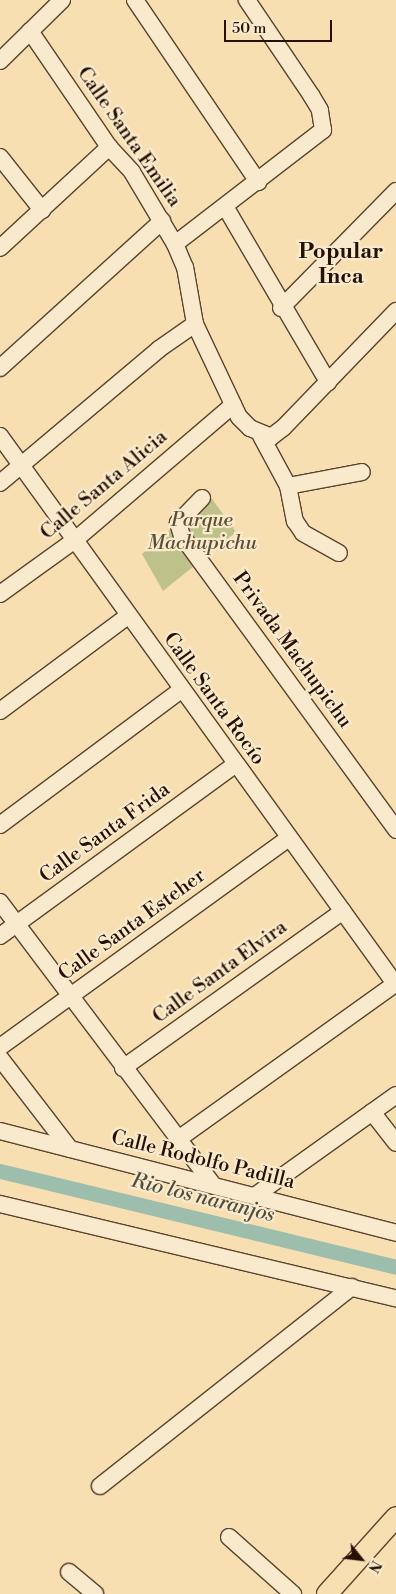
<!DOCTYPE html>
<meta charset="utf-8">
<style>
body{margin:0}
#map{position:relative;width:396px;height:1594px;overflow:hidden;background:#f8dfb2;font-family:"Libre Bodoni",serif}
div>[style]{position:absolute}
.green>*{inset:0;background:#bfc18a}
.canal>*{height:15px;margin:-7.5px;padding:0 7.5px;transform-origin:7.5px;border-radius:7.5px;background:#9dbdad}
.roads{filter:drop-shadow(1px 0 #5a442e) drop-shadow(-1px 0 #5a442e) drop-shadow(0 1px #5a442e) drop-shadow(0 -1px #5a442e)}
.minor>*{height:16px;margin:-8px;padding:0 8px;transform-origin:8px;border-radius:8px;background:#faeacd}
.major>*{height:20px;margin:-10px;padding:0 10px;transform-origin:10px;border-radius:10px;background:#f8dfb2}
span{translate:-50% -50%;white-space:nowrap;text-align:center;line-height:1.15;-webkit-text-stroke:4.5px #faeacd;paint-order:stroke}
.street-label{font-size:20px;color:#251002}
.park-label{font-size:20px;color:#5b4e32;font-style:italic}
.water-label{font-size:21px;color:#4f4d3e;font-style:italic}
.quarter-label{font-size:22px;color:#251002;font-weight:700}
.north{position:absolute;left:336px;top:1534px;width:50px;height:50px;-webkit-text-stroke:4px #faeacd;paint-order:stroke;rotate:119deg;font-size:14px;font-weight:700;line-height:20px;text-align:center;color:#251002}
.north::after{content:'';display:block;margin:auto;width:18px;height:22px;background:#251002;clip-path:polygon(50% 0,100% 100%,50% 72%,0 100%)}
.scale{position:absolute;left:224px;top:20px;width:108px;height:22px;box-sizing:border-box;border:2px solid #251002;border-top:0;padding-left:6px;font-size:15px;line-height:18px;white-space:nowrap;color:#251002;-webkit-text-stroke:4px #faeacd;paint-order:stroke}
</style>
<div id="map">
<div class="green">
<i style="clip-path:polygon(210px 496px,236px 532px,163px 591px,142px 554px)"></i>
</div>
<div class="canal">
<i style="left:0;top:1171px;width:407px;rotate:13.6deg"></i>
</div>
<div class="roads">
<div class="minor">
<i style="left:135px;top:0;width:220px;rotate:55.9deg"></i>
<i style="left:30px;top:31px;width:140px;rotate:55.7deg"></i>
<i style="left:109px;top:147px;width:34px;rotate:47deg"></i>
<i style="left:132px;top:172px;width:84px;rotate:59.2deg"></i>
<i style="left:175px;top:244px;width:25px;rotate:67deg"></i>
<i style="left:185px;top:267px;width:58px;rotate:80deg"></i>
<i style="left:195px;top:324px;width:103px;rotate:64.7deg"></i>
<i style="left:239px;top:417px;width:16px;rotate:45deg"></i>
<i style="left:250px;top:428px;width:23px;rotate:23deg"></i>
<i style="left:271px;top:437px;width:15px;rotate:-37deg"></i>
<i style="left:283px;top:428px;width:163px;rotate:-46deg"></i>
<i style="left:0;top:61px;width:87px;rotate:-44.5deg"></i>
<i style="left:0;top:157px;width:68px;rotate:51.6deg"></i>
<i style="left:226px;top:208px;width:202px;rotate:59.6deg"></i>
<i style="left:175px;top:244px;width:187px;rotate:-37.6deg"></i>
<i style="left:323px;top:130px;width:20px;rotate:-99deg"></i>
<i style="left:320px;top:110px;width:17px;rotate:-121deg"></i>
<i style="left:311px;top:95px;width:115px;rotate:-124deg"></i>
<i style="left:0;top:248px;width:149px;rotate:-42.8deg"></i>
<i style="left:281px;top:308px;width:164px;rotate:-45.5deg"></i>
<i style="left:0;top:368px;width:219px;rotate:-42.2deg"></i>
<i style="left:0;top:436px;width:677px;rotate:54.2deg"></i>
<i style="left:261px;top:436px;width:57px;rotate:61.6deg"></i>
<i style="left:288px;top:486px;width:75px;rotate:-10.7deg"></i>
<i style="left:0;top:483px;width:208px;rotate:-40.1deg"></i>
<i style="left:159px;top:349px;width:44px;rotate:-34.8deg"></i>
<i style="left:288px;top:486px;width:36px;rotate:79deg"></i>
<i style="left:295px;top:521px;width:14px;rotate:56deg"></i>
<i style="left:303px;top:533px;width:41px;rotate:29.1deg"></i>
<i style="left:202px;top:498px;width:35px;rotate:134deg"></i>
<i style="left:178px;top:523px;width:14px;rotate:73deg"></i>
<i style="left:182px;top:536px;width:364px;rotate:53.9deg"></i>
<i style="left:0;top:594px;width:92px;rotate:-35.8deg"></i>
<i style="left:75px;top:540px;width:208px;rotate:-40.5deg"></i>
<i style="left:0;top:711px;width:159px;rotate:-36.6deg"></i>
<i style="left:0;top:825px;width:226px;rotate:-36.7deg"></i>
<i style="left:0;top:902px;width:354px;rotate:53deg"></i>
<i style="left:0;top:936px;width:292px;rotate:-36.1deg"></i>
<i style="left:0;top:1047px;width:357px;rotate:-35.9deg"></i>
<i style="left:0;top:1058px;width:115px;rotate:52.4deg"></i>
<i style="left:123px;top:1068px;width:270px;rotate:-35.5deg"></i>
<i style="left:372px;top:1112px;width:39px;rotate:52deg"></i>
<i style="left:0;top:1131px;width:409px;rotate:14.4deg"></i>
<i style="left:177px;top:1140px;width:268px;rotate:-35.6deg"></i>
<i style="left:256px;top:1195px;width:172px;rotate:-35.5deg"></i>
<i style="left:0;top:1204px;width:407px;rotate:13.4deg"></i>
<i style="left:100px;top:1486px;width:321px;rotate:-38.3deg"></i>
<i style="left:229px;top:1537px;width:86px;rotate:41.7deg"></i>
<i style="left:69px;top:1572px;width:34px;rotate:40deg"></i>
</div>
<div class="major">
<i style="left:327px;top:1594px;width:103px;rotate:-48.1deg"></i>
</div>
</div>
<div class="street-label">
<span style="left:129px;top:137px;rotate:55deg">Calle Santa Emilia</span>
<span style="left:104px;top:485px;rotate:-40deg">Calle Santa Alicia</span>
<span style="left:292px;top:650px;rotate:54deg">Privada Machupichu</span>
<span style="left:214px;top:699px;rotate:54deg">Calle Santa Rocío</span>
<span style="left:105px;top:833px;rotate:-36deg">Calle Santa Frida</span>
<span style="left:132px;top:925px;rotate:-36deg">Calle Santa Esteher</span>
<span style="left:220px;top:972px;rotate:-36deg">Calle Santa Elvira</span>
<span style="left:203px;top:1160px;rotate:14deg">Calle Rodolfo Padilla</span>
</div>
<div class="park-label">
<span style="left:202px;top:532px">Parque<br>Machupichu</span>
</div>
<div class="water-label">
<span style="left:203px;top:1198px;rotate:14deg">Rio los naranjos</span>
</div>
<div class="quarter-label">
<span style="left:341px;top:264px">Popular<br>Inca</span>
</div>
<div class="north">N</div>
<div class="scale">50 m</div>
</div>
